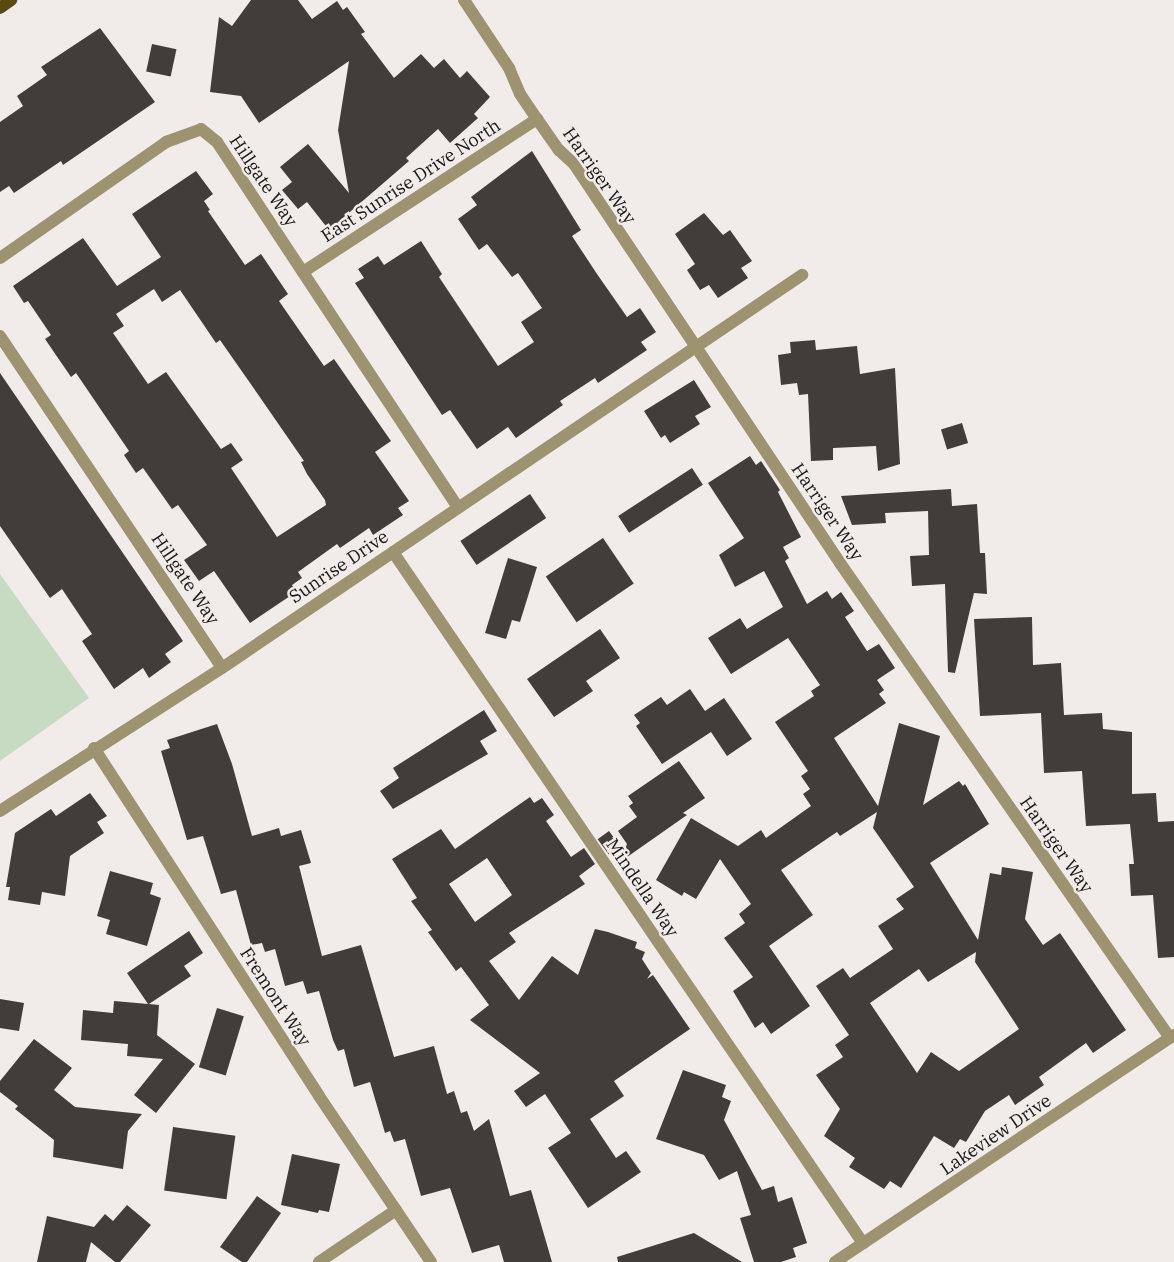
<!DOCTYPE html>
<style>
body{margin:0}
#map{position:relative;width:1174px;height:1262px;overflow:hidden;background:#f1ece9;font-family:"IBM Plex Serif",serif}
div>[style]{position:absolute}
.green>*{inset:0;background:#c6dbc1}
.building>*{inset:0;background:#423d3b;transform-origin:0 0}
.lane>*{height:12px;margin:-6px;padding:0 6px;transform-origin:6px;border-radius:6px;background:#9e9371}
.street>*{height:12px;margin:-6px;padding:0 6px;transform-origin:6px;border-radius:6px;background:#9e9371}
.primary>*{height:12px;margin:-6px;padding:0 6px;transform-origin:6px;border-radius:6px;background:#594a12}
span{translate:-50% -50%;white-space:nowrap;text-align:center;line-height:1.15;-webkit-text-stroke:5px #f1ece9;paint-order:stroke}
.street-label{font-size:18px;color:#191716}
</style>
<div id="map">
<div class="green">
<i style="clip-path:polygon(0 574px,89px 698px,0 761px)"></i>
</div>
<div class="building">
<i style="clip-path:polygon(251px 0,298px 0,312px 19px,337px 1px,343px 10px,347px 7px,365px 32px,361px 34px,394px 78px,421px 54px,434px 68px,444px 59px,460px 78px,467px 71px,490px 97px,474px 114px,478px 118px,450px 143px,438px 129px,406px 158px,409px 161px,329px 230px,307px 202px,298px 209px,282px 190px,292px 182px,280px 167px,308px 144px,349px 193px,338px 130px,349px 61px,259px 123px,241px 96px,210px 92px,219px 17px,232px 26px)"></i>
<i style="clip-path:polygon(100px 28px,155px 102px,63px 165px,61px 161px,14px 193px,9px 186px,0 192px,0 122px,23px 106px,17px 96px,47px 75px,41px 67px)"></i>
<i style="left:152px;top:44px;width:25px;height:28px;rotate:12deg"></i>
<i style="clip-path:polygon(532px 151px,581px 230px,572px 236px,597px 274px,627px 317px,640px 308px,656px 332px,641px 342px,647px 350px,598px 383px,595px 378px,560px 401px,563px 405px,516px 438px,508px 427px,477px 449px,450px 410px,442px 415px,355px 283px,364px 278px,358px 269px,378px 256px,384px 265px,421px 241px,442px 274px,439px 277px,498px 366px,534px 342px,521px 322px,542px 308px,518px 273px,512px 277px,487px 244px,479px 250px,458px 219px,477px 205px,471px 197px)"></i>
<i style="clip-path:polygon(evenodd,196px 171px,213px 194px,204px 201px,210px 210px,208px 211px,245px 265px,261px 254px,288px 294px,279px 301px,324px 366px,334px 359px,391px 441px,375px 452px,409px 501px,398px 508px,403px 515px,373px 535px,369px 528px,340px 548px,337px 544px,298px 572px,302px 578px,292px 585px,296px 592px,250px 623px,214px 571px,199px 581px,184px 560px,207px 545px,178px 505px,172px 509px,143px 468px,136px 473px,124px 455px,129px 451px,76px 373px,71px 377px,45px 339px,51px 335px,28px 301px,24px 303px,13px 286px,83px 238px,117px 286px,161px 257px,132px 214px,196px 171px,154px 289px,162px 302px,180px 290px,216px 343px,220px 340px,257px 393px,304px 461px,301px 462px,307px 474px,325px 500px,326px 505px,277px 537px,231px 468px,243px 460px,231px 443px,221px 449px,166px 372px,148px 384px,113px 333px,124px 326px,116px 314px,154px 289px)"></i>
<i style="clip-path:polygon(704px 213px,723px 235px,730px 230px,752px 261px,741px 268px,748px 278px,718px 298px,709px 285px,700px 290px,687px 270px,695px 264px,675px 234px)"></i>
<i style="clip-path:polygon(815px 340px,816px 350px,857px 346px,860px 374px,895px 368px,900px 464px,878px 471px,876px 446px,833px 448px,833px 460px,811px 461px,808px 394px,799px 395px,797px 383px,781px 385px,778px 355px,791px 353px,790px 342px)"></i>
<i style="clip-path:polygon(0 373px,183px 641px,165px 654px,171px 662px,149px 678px,143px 668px,114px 689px,82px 641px,92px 634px,62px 589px,50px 598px,0 526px)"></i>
<i style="clip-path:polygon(694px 380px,711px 407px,695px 416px,700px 424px,670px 443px,665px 435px,661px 438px,644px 411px)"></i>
<i style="left:962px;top:423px;width:21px;height:22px;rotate:73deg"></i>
<i style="clip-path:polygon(evenodd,750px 456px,756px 465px,761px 461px,780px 490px,778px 492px,801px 537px,783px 547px,789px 558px,785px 561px,807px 604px,827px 591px,832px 599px,841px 592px,854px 611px,845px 617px,867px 651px,879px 644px,895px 668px,877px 680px,884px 690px,879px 694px,886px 703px,834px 738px,878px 806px,899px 723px,940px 736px,923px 805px,959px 781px,963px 786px,965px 784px,989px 824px,930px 863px,978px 940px,990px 873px,1001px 875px,1002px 867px,1033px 872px,1025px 919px,1043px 945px,1060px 933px,1126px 1030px,1093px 1053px,1086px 1043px,1039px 1077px,1044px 1085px,1015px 1105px,1009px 1095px,985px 1111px,966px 1142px,960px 1139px,954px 1148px,934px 1136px,901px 1188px,890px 1181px,884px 1189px,849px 1167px,855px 1158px,824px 1136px,840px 1109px,816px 1075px,843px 1057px,835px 1045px,849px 1035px,816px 986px,843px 968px,850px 978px,893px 949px,878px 926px,904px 909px,896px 899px,914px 887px,873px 828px,877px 812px,840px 836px,837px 832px,781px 870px,813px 915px,769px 946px,810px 1006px,771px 1034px,763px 1022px,755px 1028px,733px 991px,753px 977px,724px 938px,745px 923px,739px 914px,751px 904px,720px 859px,696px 899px,684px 892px,682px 896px,656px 880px,691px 818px,738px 846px,761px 830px,766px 838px,811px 806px,803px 794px,810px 789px,801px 776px,808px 771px,775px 722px,814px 696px,811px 691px,820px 685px,788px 638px,731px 674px,708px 638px,740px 618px,747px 629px,783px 607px,764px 571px,735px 587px,719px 555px,744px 538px,708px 483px,750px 456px,976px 952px,975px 962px,1019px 1029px,959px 1071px,931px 1052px,917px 1073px,870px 1003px,919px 969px,928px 982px,976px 952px)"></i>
<i style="left:692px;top:468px;width:20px;height:88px;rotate:57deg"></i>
<i style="clip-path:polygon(951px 489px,952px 506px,977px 504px,980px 553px,985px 553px,987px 594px,974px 593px,955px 673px,948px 672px,945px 584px,912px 586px,910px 556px,929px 555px,928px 511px,885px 513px,886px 523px,852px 525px,841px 496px)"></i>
<i style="left:530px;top:494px;width:29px;height:84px;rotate:56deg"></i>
<i style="left:603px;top:538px;width:55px;height:69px;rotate:56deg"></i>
<i style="clip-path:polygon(508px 558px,537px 567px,520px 622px,512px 620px,506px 639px,485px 633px)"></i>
<i style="clip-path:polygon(1032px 617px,1033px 665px,1061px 663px,1064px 715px,1102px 713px,1103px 729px,1132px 732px,1132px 794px,1156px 793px,1158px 822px,1174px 821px,1174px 957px,1158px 958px,1153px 895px,1131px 896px,1129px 864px,1134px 864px,1130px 824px,1086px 826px,1082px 771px,1044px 773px,1041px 713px,980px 716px,974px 619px)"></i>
<i style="clip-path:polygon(600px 629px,620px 658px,586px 681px,593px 691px,554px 717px,527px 679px)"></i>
<i style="clip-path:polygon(690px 689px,705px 711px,724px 698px,752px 739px,727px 756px,711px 732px,662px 764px,636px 726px,640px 723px,634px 715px,661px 697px,667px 705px)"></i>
<i style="clip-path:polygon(484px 710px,497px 731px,480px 741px,488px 754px,393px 809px,380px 791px,399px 778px,393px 768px)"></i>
<i style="clip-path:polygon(217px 724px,232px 764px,252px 836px,279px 828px,281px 836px,301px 830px,311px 863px,299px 866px,322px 956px,361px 945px,394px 1057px,434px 1046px,447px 1094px,454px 1091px,461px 1113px,467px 1111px,474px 1131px,489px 1119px,510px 1196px,531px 1190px,552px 1262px,504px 1262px,499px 1245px,472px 1253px,450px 1188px,421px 1196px,405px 1139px,394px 1142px,390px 1131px,385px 1133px,370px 1082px,354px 1087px,344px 1049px,338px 1051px,333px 1040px,319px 991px,307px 994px,303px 981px,285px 986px,275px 949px,265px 952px,262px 943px,251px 945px,236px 890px,221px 894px,203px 836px,187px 840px,161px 751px,170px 748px,167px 740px)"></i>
<i style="clip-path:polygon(679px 761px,705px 798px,683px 813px,687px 815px,620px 862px,627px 844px,618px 831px,637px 817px,629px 806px,633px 803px,628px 796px)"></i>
<i style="clip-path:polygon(90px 793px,107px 816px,97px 822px,104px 833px,70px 856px,65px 896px,42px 892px,40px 905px,8px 900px,10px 887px,6px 887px,15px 833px,51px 809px,56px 816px)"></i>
<i style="clip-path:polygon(evenodd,530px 797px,534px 803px,542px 798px,554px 815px,546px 821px,571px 857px,584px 848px,595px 864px,579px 876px,585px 884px,509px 933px,516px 942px,489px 961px,519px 1000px,552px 956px,578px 975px,595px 929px,608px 932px,637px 942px,635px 948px,645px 952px,642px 959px,651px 973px,647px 979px,653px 975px,690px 1029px,614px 1081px,624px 1096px,590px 1119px,616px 1158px,626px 1151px,641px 1172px,588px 1208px,548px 1148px,571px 1133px,545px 1094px,526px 1107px,514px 1091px,540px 1073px,470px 1020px,489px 1005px,461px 967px,456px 971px,428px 932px,432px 930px,411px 901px,417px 898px,392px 859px,441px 829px,455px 849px,530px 797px,487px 858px,512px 895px,475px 922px,449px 884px,487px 858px)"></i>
<i style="left:609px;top:831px;width:19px;height:14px;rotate:54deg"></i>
<i style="clip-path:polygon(110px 871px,153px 883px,150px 894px,161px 898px,147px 946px,106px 934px,110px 920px,97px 916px)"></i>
<i style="clip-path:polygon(189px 931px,203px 953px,184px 966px,191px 976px,149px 1004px,159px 1005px,157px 1035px,195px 1064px,156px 1113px,134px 1095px,163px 1059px,127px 1056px,128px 1044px,81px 1040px,83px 1010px,113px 1013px,114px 1001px,148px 1004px,127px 973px)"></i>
<i style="clip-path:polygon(0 999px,24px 1003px,19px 1031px,0 1028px)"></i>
<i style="left:217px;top:1008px;width:28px;height:62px;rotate:17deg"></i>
<i style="clip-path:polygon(34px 1039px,72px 1068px,54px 1090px,75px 1107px,142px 1114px,128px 1131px,123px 1169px,53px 1157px,54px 1140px,15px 1109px,18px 1106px,0 1092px,0 1081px)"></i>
<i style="clip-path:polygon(683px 1070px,726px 1085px,722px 1097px,731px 1101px,724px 1120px,762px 1190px,774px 1186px,778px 1202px,792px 1197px,807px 1243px,793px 1248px,796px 1257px,781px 1262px,754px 1262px,740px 1218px,751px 1215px,737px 1171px,719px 1180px,704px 1155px,656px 1139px)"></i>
<i style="left:173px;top:1127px;width:63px;height:64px;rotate:8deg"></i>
<i style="clip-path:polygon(292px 1154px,340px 1164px,329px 1212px,319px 1210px,318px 1213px,281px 1205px)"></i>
<i style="clip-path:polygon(257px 1196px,281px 1213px,247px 1262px,242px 1262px,220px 1247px)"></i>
<i style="clip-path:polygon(127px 1205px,151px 1225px,120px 1262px,115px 1262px,91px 1242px,86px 1262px,37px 1262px,47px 1216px,94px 1227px,105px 1214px,113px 1221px)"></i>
<i style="clip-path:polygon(694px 1233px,742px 1262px,618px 1262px,617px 1257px)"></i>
</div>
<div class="lane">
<i style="left:0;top:258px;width:203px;rotate:-34.9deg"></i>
<i style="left:166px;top:142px;width:37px;rotate:-20deg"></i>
<i style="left:201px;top:129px;width:21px;rotate:39deg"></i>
<i style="left:217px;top:142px;width:437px;rotate:56.6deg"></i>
<i style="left:303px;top:272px;width:280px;rotate:-33.2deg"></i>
<i style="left:0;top:336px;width:399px;rotate:56.2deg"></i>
<i style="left:393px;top:552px;width:836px;rotate:55.78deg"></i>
<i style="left:94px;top:748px;width:414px;rotate:57.1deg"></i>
<i style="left:319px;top:1096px;width:200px;rotate:56deg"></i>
<i style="left:319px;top:1262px;width:93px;rotate:-34deg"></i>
</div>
<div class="street">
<i style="left:464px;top:0;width:82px;rotate:56.5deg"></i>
<i style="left:509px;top:68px;width:28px;rotate:67deg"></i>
<i style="left:520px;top:94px;width:30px;rotate:56deg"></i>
<i style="left:537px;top:119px;width:38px;rotate:55deg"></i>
<i style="left:559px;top:150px;width:21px;rotate:43deg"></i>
<i style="left:574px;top:164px;width:480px;rotate:56.3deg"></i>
<i style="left:840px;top:563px;width:578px;rotate:55.21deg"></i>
<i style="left:0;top:811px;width:264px;rotate:-32.8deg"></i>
<i style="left:222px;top:668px;width:701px;rotate:-34.12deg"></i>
<i style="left:835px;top:1262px;width:408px;rotate:-33.8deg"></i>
</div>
<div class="primary">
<i style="left:0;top:8px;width:14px;rotate:-36deg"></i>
</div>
<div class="street-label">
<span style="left:599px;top:176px;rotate:55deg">Harriger Way</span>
<span style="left:263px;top:181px;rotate:56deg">Hillgate Way</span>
<span style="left:411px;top:181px;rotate:-33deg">East Sunrise Drive North</span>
<span style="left:827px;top:512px;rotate:56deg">Harriger Way</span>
<span style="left:339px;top:567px;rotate:-34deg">Sunrise Drive</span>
<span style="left:185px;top:579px;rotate:56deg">Hillgate Way</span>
<span style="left:1056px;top:845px;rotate:55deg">Harriger Way</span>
<span style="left:642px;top:888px;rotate:56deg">Mindella Way</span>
<span style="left:275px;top:997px;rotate:57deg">Fremont Way</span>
<span style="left:996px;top:1135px;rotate:-34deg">Lakeview Drive</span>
</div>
</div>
